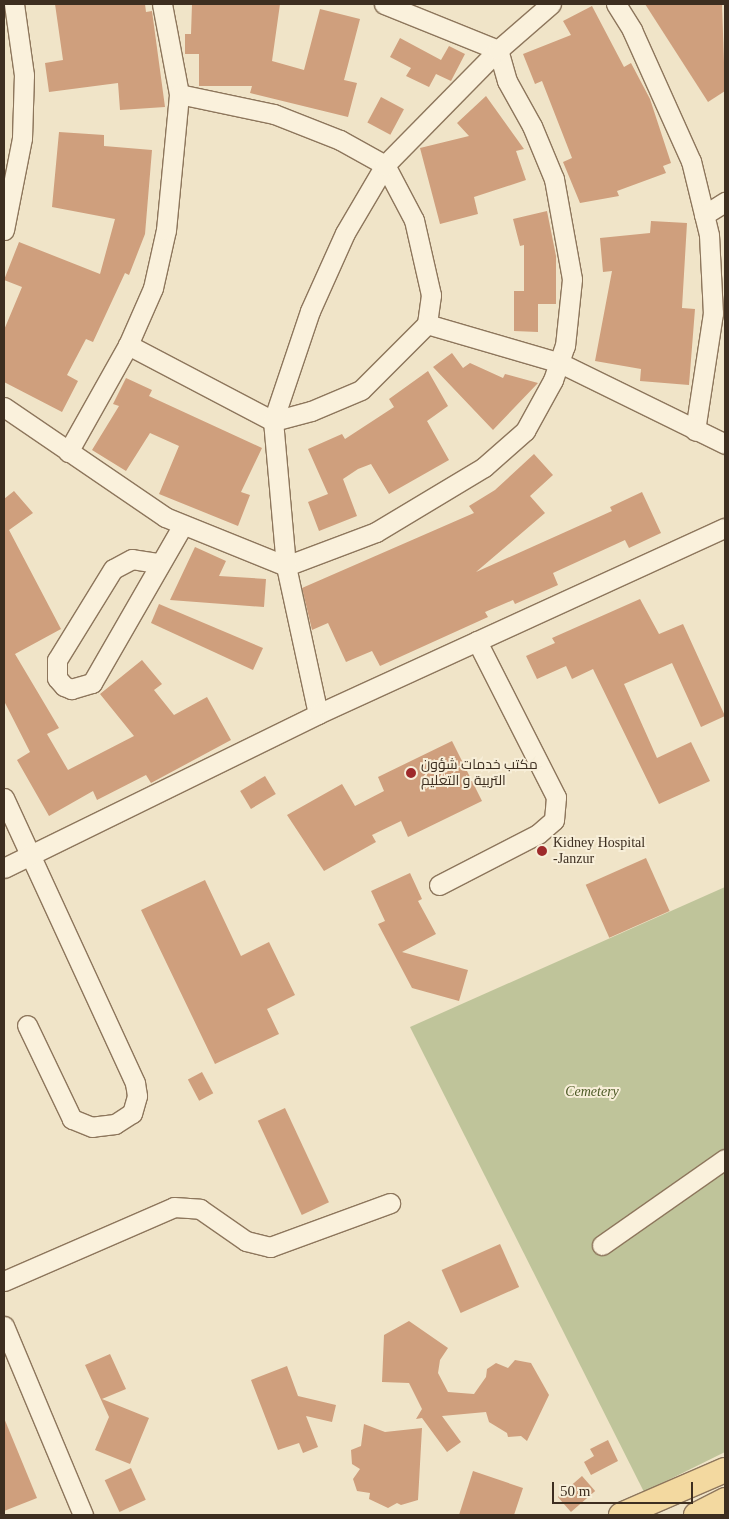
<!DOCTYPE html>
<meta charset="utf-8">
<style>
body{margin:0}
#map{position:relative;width:729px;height:1519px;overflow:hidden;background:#f0e4c8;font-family:"Times New Roman",Cairo,serif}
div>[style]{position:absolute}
.cemetery>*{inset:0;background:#bfc49a}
.building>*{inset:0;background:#cf9f7d;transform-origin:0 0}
.roads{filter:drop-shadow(1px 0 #8d765c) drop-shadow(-1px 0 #8d765c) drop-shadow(0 1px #8d765c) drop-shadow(0 -1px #8d765c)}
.minor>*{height:19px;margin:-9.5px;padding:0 9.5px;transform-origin:9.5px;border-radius:9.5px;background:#faf1dc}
.major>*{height:24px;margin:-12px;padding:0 12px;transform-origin:12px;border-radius:12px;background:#f3d9a0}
.dots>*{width:14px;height:14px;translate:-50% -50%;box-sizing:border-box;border:2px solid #f7eed8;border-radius:50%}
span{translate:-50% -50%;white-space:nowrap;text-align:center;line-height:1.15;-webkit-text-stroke:4px #f7eed8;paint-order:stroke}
.poi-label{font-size:14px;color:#3d2e20}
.left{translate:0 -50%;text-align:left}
.park-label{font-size:14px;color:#4d5a26;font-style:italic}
.frame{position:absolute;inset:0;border:5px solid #3d2e20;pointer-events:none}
.scale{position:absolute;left:552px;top:1482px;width:141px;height:22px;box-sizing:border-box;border:2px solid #3d2e20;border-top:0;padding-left:6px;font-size:15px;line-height:18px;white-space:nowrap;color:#3d2e20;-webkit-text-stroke:4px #f7eed8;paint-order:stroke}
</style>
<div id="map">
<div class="cemetery">
<i style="clip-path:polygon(725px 887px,725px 1452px,644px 1492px,410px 1027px)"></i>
</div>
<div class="building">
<i style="clip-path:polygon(55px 4px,145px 4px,146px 12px,152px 11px,165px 107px,120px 110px,118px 83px,49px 92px,45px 63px,63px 60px)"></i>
<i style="clip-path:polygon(192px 4px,280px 4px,272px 61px,304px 70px,320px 9px,360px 19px,344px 80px,357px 83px,348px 117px,250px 93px,252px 86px,199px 86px,199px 54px,185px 54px,185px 34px,191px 34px)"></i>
<i style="clip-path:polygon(645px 4px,722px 4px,725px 91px,708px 102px)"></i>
<i style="clip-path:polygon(592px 6px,624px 67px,631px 63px,650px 99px,671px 163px,663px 166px,666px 173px,617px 191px,619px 196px,580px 203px,563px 162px,572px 158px,542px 81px,535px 84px,523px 54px,571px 35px,563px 21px)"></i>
<i style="clip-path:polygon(400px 38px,441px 60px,449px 46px,465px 54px,451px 81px,436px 74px,429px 87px,406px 76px,411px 68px,390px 57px)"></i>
<i style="clip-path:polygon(486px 96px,524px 149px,516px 151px,526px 180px,474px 197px,478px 214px,440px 224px,420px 148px,469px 136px,457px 123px)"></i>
<i style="left:381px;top:97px;width:26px;height:29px;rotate:28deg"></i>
<i style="clip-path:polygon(59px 132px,104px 135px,104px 146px,152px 150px,145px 234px,129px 275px,125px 273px,93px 342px,86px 339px,67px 375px,78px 381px,62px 412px,4px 382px,4px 330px,22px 287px,4px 280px,19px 242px,100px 274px,115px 219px,52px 207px)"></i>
<i style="clip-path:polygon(547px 211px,556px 256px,556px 304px,538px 304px,538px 332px,514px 331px,514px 291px,524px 291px,524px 245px,520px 246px,513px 219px)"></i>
<i style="clip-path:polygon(651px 221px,687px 223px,682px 308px,695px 309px,689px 385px,640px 381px,641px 369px,595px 361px,612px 271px,603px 272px,600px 238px,650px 233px)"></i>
<i style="clip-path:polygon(452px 353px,463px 368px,470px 363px,503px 378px,505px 374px,538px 383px,493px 430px,433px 367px)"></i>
<i style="clip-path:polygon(428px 371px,448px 406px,427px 421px,449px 460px,389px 494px,371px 464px,358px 469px,343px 479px,357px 516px,319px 531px,308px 502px,328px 494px,308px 449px,342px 434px,345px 439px,394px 407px,389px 399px)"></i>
<i style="clip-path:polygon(126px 378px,152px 390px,149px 396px,262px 448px,241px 492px,250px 495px,238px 526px,159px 494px,179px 446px,150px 433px,126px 471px,92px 450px,119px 406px,113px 404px)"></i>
<i style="clip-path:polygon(534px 454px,553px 475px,530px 496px,545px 513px,476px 572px,612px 511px,610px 507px,642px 492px,661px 533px,629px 548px,625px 540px,553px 573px,558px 585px,515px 604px,513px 600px,485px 612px,488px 617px,380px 666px,372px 651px,346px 662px,328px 623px,312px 630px,302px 588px,474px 513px,469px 506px,495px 490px)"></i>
<i style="clip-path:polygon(14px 491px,33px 513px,9px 530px,61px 629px,15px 654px,59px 728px,47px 734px,68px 770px,134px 736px,100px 694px,142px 660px,162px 684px,154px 690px,174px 715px,207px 697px,231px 740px,151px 783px,146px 775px,97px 800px,93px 791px,49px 816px,17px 760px,30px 752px,4px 701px,4px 499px)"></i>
<i style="clip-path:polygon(195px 547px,226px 561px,219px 576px,266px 579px,264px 607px,170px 600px)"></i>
<i style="clip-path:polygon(640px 599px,659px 634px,683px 624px,725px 716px,701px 727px,672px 663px,624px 684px,657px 758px,691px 742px,710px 781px,659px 804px,593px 669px,572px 679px,566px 666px,537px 679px,526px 656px,555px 643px,552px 638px)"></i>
<i style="clip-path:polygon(159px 604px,263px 648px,253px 670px,151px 623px)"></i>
<i style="clip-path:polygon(452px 741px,482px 801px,408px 837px,401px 821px,372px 835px,376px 842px,324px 871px,287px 815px,342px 784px,355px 806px,384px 791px,378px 777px)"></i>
<i style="left:265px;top:776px;width:21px;height:29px;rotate:59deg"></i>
<i style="left:646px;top:858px;width:58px;height:66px;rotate:66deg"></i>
<i style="clip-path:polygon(410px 873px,422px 899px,418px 901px,436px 934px,402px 952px,468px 970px,459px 1001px,412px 988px,378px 924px,385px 921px,371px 891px)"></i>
<i style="clip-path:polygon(205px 880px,241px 956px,269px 942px,295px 995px,267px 1009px,279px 1034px,215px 1064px,141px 910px)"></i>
<i style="left:202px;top:1072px;width:24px;height:16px;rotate:62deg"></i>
<i style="left:285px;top:1108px;width:104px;height:30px;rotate:65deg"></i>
<i style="left:500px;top:1244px;width:47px;height:64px;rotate:66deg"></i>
<i style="clip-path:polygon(409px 1321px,448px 1348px,440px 1360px,438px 1373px,448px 1392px,474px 1394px,486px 1377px,487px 1369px,496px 1363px,508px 1368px,515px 1360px,531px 1363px,549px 1395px,527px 1441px,521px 1436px,508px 1437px,507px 1433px,489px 1422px,486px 1412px,442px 1416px,461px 1442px,447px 1452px,422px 1418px,416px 1419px,422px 1409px,409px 1383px,382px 1382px,384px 1335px)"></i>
<i style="clip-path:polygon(110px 1354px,126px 1389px,102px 1399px,149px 1418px,130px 1464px,95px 1450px,109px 1417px,85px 1365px)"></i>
<i style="clip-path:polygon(287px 1366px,298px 1396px,336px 1405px,332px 1422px,306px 1416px,318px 1447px,303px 1453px,299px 1443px,278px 1450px,251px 1380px)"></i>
<i style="clip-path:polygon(4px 1418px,37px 1498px,4px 1511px)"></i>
<i style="clip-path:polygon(364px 1424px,385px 1432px,422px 1428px,418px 1500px,401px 1505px,397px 1503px,388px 1508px,369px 1499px,370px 1493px,357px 1491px,353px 1479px,360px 1469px,352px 1464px,351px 1450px,361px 1446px)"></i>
<i style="clip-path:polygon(608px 1440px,618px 1461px,591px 1475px,584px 1462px,594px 1456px,590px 1449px)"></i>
<i style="left:131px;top:1468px;width:35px;height:29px;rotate:65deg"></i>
<i style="clip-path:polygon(473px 1471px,523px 1488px,514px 1515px,459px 1515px)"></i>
<i style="left:582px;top:1476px;width:20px;height:32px;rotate:49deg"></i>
</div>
<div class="roads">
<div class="minor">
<i style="left:162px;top:4px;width:92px;rotate:79.3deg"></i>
<i style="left:616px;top:4px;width:31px;rotate:58deg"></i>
<i style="left:632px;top:30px;width:144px;rotate:65.8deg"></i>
<i style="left:691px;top:161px;width:76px;rotate:76.3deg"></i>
<i style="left:709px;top:235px;width:78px;rotate:87.1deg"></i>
<i style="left:713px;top:313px;width:119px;rotate:98.7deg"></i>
<i style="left:704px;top:215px;width:25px;rotate:-32deg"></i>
<i style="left:4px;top:230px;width:94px;rotate:-78.9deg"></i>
<i style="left:22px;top:138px;width:63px;rotate:-88.2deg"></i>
<i style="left:24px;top:75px;width:72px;rotate:-98deg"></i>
<i style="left:427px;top:324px;width:139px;rotate:16.3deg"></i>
<i style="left:560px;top:363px;width:184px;rotate:26.1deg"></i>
<i style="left:4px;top:407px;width:195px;rotate:34.3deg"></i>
<i style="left:165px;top:517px;width:131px;rotate:22deg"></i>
<i style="left:286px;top:566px;width:96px;rotate:-20.7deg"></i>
<i style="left:376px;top:532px;width:126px;rotate:-31deg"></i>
<i style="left:484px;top:467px;width:55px;rotate:-41.3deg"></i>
<i style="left:525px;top:431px;width:58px;rotate:-61.2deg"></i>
<i style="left:553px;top:380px;width:36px;rotate:-71deg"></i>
<i style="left:565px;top:346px;width:67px;rotate:-84deg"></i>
<i style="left:572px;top:279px;width:102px;rotate:-100.2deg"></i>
<i style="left:554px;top:179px;width:57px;rotate:-112.5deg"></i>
<i style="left:532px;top:126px;width:51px;rotate:-119.1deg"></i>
<i style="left:507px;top:81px;width:32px;rotate:-106deg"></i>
<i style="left:498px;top:50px;width:123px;rotate:-158deg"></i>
<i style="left:68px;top:452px;width:123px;rotate:-60.7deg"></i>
<i style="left:128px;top:345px;width:62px;rotate:-66.3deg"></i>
<i style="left:153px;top:288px;width:59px;rotate:-77.4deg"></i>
<i style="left:166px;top:230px;width:137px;rotate:-84.5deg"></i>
<i style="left:179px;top:94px;width:97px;rotate:11.9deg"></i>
<i style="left:274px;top:114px;width:71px;rotate:21.5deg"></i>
<i style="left:340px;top:140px;width:51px;rotate:29.1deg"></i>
<i style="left:385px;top:165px;width:62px;rotate:62.2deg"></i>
<i style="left:414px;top:220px;width:77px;rotate:77.2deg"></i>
<i style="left:431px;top:295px;width:29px;rotate:98deg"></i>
<i style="left:427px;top:324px;width:93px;rotate:135deg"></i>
<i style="left:361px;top:390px;width:54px;rotate:157.2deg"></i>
<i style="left:311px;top:411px;width:39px;rotate:165deg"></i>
<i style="left:273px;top:421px;width:164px;rotate:-152.3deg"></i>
<i style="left:157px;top:563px;width:25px;rotate:-171deg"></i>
<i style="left:132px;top:559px;width:21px;rotate:152deg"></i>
<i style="left:113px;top:569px;width:107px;rotate:121.6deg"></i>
<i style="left:57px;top:660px;width:18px;rotate:90deg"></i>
<i style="left:57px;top:678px;width:11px;rotate:49deg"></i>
<i style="left:64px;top:686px;width:8px;rotate:23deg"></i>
<i style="left:71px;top:689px;width:22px;rotate:-16deg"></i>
<i style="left:92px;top:683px;width:182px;rotate:-60.1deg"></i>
<i style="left:318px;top:714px;width:151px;rotate:-102.2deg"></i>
<i style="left:286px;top:566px;width:146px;rotate:-95.1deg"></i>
<i style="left:273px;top:421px;width:116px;rotate:-71.4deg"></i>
<i style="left:310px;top:311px;width:85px;rotate:-65.8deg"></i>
<i style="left:345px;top:233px;width:79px;rotate:-59.5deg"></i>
<i style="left:385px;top:165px;width:161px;rotate:-45.5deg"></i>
<i style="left:498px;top:50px;width:70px;rotate:-41deg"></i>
<i style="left:4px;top:798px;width:314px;rotate:65.3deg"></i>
<i style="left:135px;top:1083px;width:13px;rotate:81deg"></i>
<i style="left:137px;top:1096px;width:18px;rotate:106deg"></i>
<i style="left:132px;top:1113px;width:20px;rotate:147deg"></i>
<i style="left:115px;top:1124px;width:23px;rotate:173deg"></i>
<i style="left:92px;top:1127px;width:22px;rotate:-158deg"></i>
<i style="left:72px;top:1119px;width:104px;rotate:-115.6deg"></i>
<i style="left:4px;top:868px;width:350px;rotate:-26.1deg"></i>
<i style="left:318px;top:714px;width:447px;rotate:-24.6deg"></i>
<i style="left:439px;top:885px;width:111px;rotate:-27.3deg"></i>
<i style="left:538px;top:834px;width:21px;rotate:-41deg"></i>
<i style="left:554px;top:820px;width:23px;rotate:-85deg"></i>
<i style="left:556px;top:797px;width:175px;rotate:-116.9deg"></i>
<i style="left:602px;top:1245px;width:150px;rotate:-35deg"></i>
<i style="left:4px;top:1281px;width:185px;rotate:-23.5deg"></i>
<i style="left:174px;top:1207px;width:26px;rotate:4deg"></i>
<i style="left:200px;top:1209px;width:56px;rotate:34.8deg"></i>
<i style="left:246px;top:1241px;width:25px;rotate:14deg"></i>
<i style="left:270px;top:1247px;width:128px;rotate:-20.1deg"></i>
<i style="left:4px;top:1326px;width:205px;rotate:67.3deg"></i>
</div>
<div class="major">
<i style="left:621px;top:1515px;width:113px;rotate:-23.4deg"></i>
<i style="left:696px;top:1515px;width:33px;rotate:-27deg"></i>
</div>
</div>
<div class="dots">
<i style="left:411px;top:773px;background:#9e2a2b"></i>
<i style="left:542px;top:851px;background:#9e2a2b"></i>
</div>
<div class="poi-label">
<span class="left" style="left:421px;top:773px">مكتب خدمات شؤون<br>التربية و التعليم</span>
<span class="left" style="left:553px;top:851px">Kidney Hospital<br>-Janzur</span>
</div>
<div class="park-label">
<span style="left:592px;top:1092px">Cemetery</span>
</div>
<div class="frame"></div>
<div class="scale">50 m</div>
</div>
